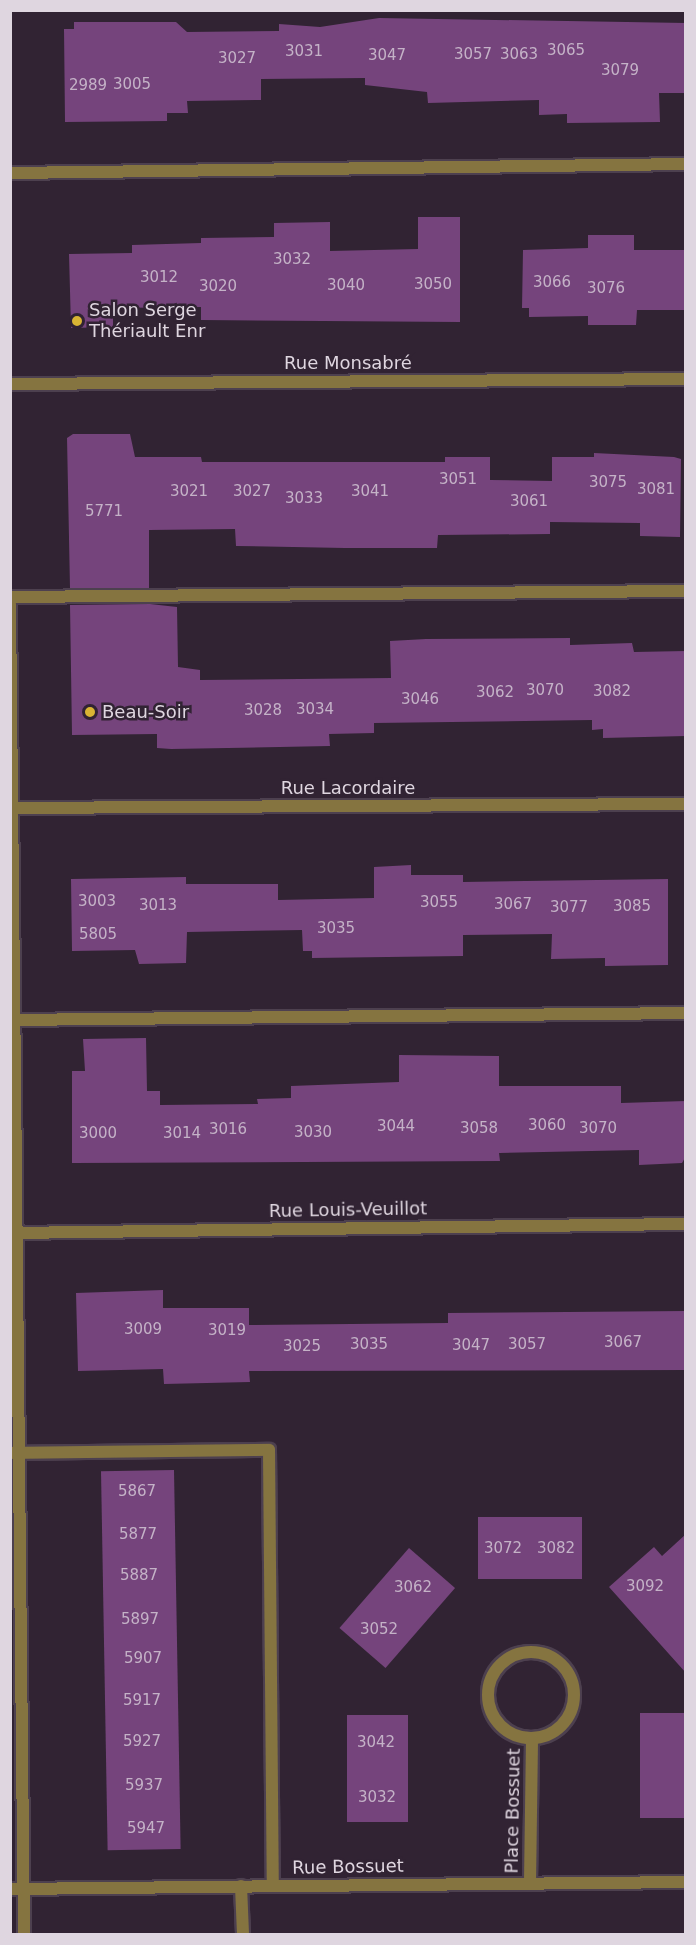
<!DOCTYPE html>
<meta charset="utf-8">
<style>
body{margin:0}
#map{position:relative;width:696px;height:1945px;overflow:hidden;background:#312333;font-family:"DejaVu Sans",sans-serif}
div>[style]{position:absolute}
.building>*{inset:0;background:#75447c;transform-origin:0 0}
.roads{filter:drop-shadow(2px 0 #4d404f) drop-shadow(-2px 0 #4d404f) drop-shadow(0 2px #4d404f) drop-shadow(0 -2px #4d404f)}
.service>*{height:12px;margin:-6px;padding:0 6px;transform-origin:6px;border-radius:6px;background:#857440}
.minor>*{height:12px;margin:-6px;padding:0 6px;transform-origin:6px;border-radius:6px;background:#857440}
.minor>.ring{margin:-6px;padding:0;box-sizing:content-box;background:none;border:12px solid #857440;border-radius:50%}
.dots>*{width:16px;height:16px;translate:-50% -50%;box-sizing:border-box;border:3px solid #312333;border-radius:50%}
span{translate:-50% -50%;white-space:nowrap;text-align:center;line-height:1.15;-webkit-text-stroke:5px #312333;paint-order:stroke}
.number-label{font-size:15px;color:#c4b2c7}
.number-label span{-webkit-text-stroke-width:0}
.poi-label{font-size:18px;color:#dfd6e0}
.left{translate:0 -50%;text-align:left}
.street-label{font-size:18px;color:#dfd6e0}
.frame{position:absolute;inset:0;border:12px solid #dfd6e0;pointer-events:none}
</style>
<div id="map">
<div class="building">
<i style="clip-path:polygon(379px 18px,686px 23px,686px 93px,659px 93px,660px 122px,567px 123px,567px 114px,539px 115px,539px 100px,428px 103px,427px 92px,365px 85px,365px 78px,261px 79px,261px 100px,187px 101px,188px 113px,167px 113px,167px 121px,65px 122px,64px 29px,74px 29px,74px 22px,176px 22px,187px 32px,279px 31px,279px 24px,320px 27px)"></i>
<i style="clip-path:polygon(418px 217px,460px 217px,460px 322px,201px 320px,201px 307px,113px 308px,113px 327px,71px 328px,69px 254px,132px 253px,132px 245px,201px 243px,201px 238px,274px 237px,274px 223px,330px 222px,330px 251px,418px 249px)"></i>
<i style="clip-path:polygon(588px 235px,634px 235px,634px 250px,686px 250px,686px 310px,637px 310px,636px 325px,588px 325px,588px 316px,529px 317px,529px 308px,522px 308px,523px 250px,588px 248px)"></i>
<i style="clip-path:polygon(73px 434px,130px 434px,135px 457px,201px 457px,202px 462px,445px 462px,445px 457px,490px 457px,490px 480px,552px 481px,552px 457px,594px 457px,594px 453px,674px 457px,681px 459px,680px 537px,640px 536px,640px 523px,550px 522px,550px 534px,438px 535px,437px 548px,345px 548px,236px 546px,235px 529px,149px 530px,149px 588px,70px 588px,67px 438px)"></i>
<i style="clip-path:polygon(150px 604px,177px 607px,178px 667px,200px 670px,200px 680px,391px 678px,390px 641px,426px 639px,570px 638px,570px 645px,632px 643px,634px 652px,686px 651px,686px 736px,603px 738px,603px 729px,592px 730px,592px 720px,374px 723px,374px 733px,329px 734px,330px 746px,171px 749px,157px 748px,157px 734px,72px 735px,70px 605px)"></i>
<i style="clip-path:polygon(411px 865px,411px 875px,463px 875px,463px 882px,668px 879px,668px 965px,605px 966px,605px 958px,551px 959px,552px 934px,463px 935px,463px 956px,312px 958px,312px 951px,303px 951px,302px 930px,187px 932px,186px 963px,139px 964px,135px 950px,72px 951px,71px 879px,186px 877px,186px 884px,278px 884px,278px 900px,374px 898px,374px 867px)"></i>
<i style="clip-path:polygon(146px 1038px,147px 1091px,160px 1091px,160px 1105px,258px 1104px,257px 1099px,291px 1098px,291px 1086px,399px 1082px,399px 1055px,499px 1056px,499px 1086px,621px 1086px,621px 1103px,686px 1101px,686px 1156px,682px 1163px,639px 1165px,639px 1150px,499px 1153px,500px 1161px,72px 1163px,72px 1071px,85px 1071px,83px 1039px)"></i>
<i style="clip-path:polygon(163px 1290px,163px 1308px,249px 1308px,249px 1325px,448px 1323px,448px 1313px,686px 1311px,686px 1370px,249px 1371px,250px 1382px,164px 1384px,163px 1369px,78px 1371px,76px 1293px)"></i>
<i style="left:174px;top:1470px;width:379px;height:73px;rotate:89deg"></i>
<i style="left:478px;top:1517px;width:104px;height:62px"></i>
<i style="clip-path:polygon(686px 1534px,686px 1673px,609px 1587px,654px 1547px,662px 1556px)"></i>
<i style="left:409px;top:1548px;width:61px;height:106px;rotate:41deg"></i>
<i style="left:686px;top:1713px;width:105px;height:46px;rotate:90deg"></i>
<i style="left:347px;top:1715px;width:61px;height:107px"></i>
</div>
<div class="roads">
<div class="service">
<i style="left:10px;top:173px;width:676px;rotate:-0.76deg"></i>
<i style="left:10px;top:597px;width:676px;rotate:-0.51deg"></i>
<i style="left:10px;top:1020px;width:676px;rotate:-0.59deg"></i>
<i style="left:10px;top:1453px;width:259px;rotate:-0.7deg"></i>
<i style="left:269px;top:1450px;width:436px;rotate:89.5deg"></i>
<i style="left:241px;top:1886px;width:48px;rotate:87.6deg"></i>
</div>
<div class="minor">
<i style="left:10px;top:384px;width:676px;rotate:-0.42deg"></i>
<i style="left:10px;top:604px;width:1330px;rotate:89.4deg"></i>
<i style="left:10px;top:808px;width:676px;rotate:-0.34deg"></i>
<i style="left:12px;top:1233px;width:674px;rotate:-0.77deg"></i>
<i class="ring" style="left:488px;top:1652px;width:74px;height:74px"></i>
<i style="left:530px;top:1883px;width:144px;rotate:-89.2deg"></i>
<i style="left:10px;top:1889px;width:676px;rotate:-0.59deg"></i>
</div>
</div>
<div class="dots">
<i style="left:77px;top:321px;background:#d9b434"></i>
<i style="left:90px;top:712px;background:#d9b434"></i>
</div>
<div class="number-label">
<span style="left:566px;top:51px">3065</span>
<span style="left:304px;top:52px">3031</span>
<span style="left:473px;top:55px">3057</span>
<span style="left:519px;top:55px">3063</span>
<span style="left:387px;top:56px">3047</span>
<span style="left:237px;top:59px">3027</span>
<span style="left:620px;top:71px">3079</span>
<span style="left:132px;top:85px">3005</span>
<span style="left:88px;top:86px">2989</span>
<span style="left:292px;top:260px">3032</span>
<span style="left:159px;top:278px">3012</span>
<span style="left:552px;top:283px">3066</span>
<span style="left:433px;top:285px">3050</span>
<span style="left:346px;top:286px">3040</span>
<span style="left:218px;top:287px">3020</span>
<span style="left:606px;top:289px">3076</span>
<span style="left:458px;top:480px">3051</span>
<span style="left:608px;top:483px">3075</span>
<span style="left:656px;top:490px">3081</span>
<span style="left:189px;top:492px">3021</span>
<span style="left:252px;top:492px">3027</span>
<span style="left:370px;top:492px">3041</span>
<span style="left:304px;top:499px">3033</span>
<span style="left:529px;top:502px">3061</span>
<span style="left:104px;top:512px">5771</span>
<span style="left:545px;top:691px">3070</span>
<span style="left:612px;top:692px">3082</span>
<span style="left:495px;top:693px">3062</span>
<span style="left:420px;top:700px">3046</span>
<span style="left:315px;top:710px">3034</span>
<span style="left:263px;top:711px">3028</span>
<span style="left:97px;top:902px">3003</span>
<span style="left:439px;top:903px">3055</span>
<span style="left:513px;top:905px">3067</span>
<span style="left:158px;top:906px">3013</span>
<span style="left:632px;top:907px">3085</span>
<span style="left:569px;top:908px">3077</span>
<span style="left:336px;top:929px">3035</span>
<span style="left:98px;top:935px">5805</span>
<span style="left:547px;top:1126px">3060</span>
<span style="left:396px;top:1127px">3044</span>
<span style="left:479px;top:1129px">3058</span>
<span style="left:598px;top:1129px">3070</span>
<span style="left:228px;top:1130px">3016</span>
<span style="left:313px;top:1133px">3030</span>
<span style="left:98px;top:1134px">3000</span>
<span style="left:182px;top:1134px">3014</span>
<span style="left:143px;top:1330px">3009</span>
<span style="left:227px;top:1331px">3019</span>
<span style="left:623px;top:1343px">3067</span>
<span style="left:369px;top:1345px">3035</span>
<span style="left:527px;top:1345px">3057</span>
<span style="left:471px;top:1346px">3047</span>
<span style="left:302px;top:1347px">3025</span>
<span style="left:137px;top:1492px">5867</span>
<span style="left:138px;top:1535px">5877</span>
<span style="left:503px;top:1549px">3072</span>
<span style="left:556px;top:1549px">3082</span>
<span style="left:139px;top:1576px">5887</span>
<span style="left:645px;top:1587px">3092</span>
<span style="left:413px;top:1588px">3062</span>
<span style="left:140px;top:1620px">5897</span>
<span style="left:379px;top:1630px">3052</span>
<span style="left:143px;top:1659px">5907</span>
<span style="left:142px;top:1701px">5917</span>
<span style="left:142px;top:1742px">5927</span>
<span style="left:376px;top:1743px">3042</span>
<span style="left:144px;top:1786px">5937</span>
<span style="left:377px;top:1798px">3032</span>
<span style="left:146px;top:1829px">5947</span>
</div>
<div class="poi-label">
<span class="left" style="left:89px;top:321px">Salon Serge<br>Thériault Enr</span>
<span class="left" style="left:102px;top:712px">Beau-Soir</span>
</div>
<div class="street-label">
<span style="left:348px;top:363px">Rue Monsabré</span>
<span style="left:348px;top:788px">Rue Lacordaire</span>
<span style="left:348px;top:1210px;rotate:-1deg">Rue Louis-Veuillot</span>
<span style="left:513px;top:1811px;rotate:-89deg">Place Bossuet</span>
<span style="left:348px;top:1867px;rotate:-1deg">Rue Bossuet</span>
</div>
<div class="frame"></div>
</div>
